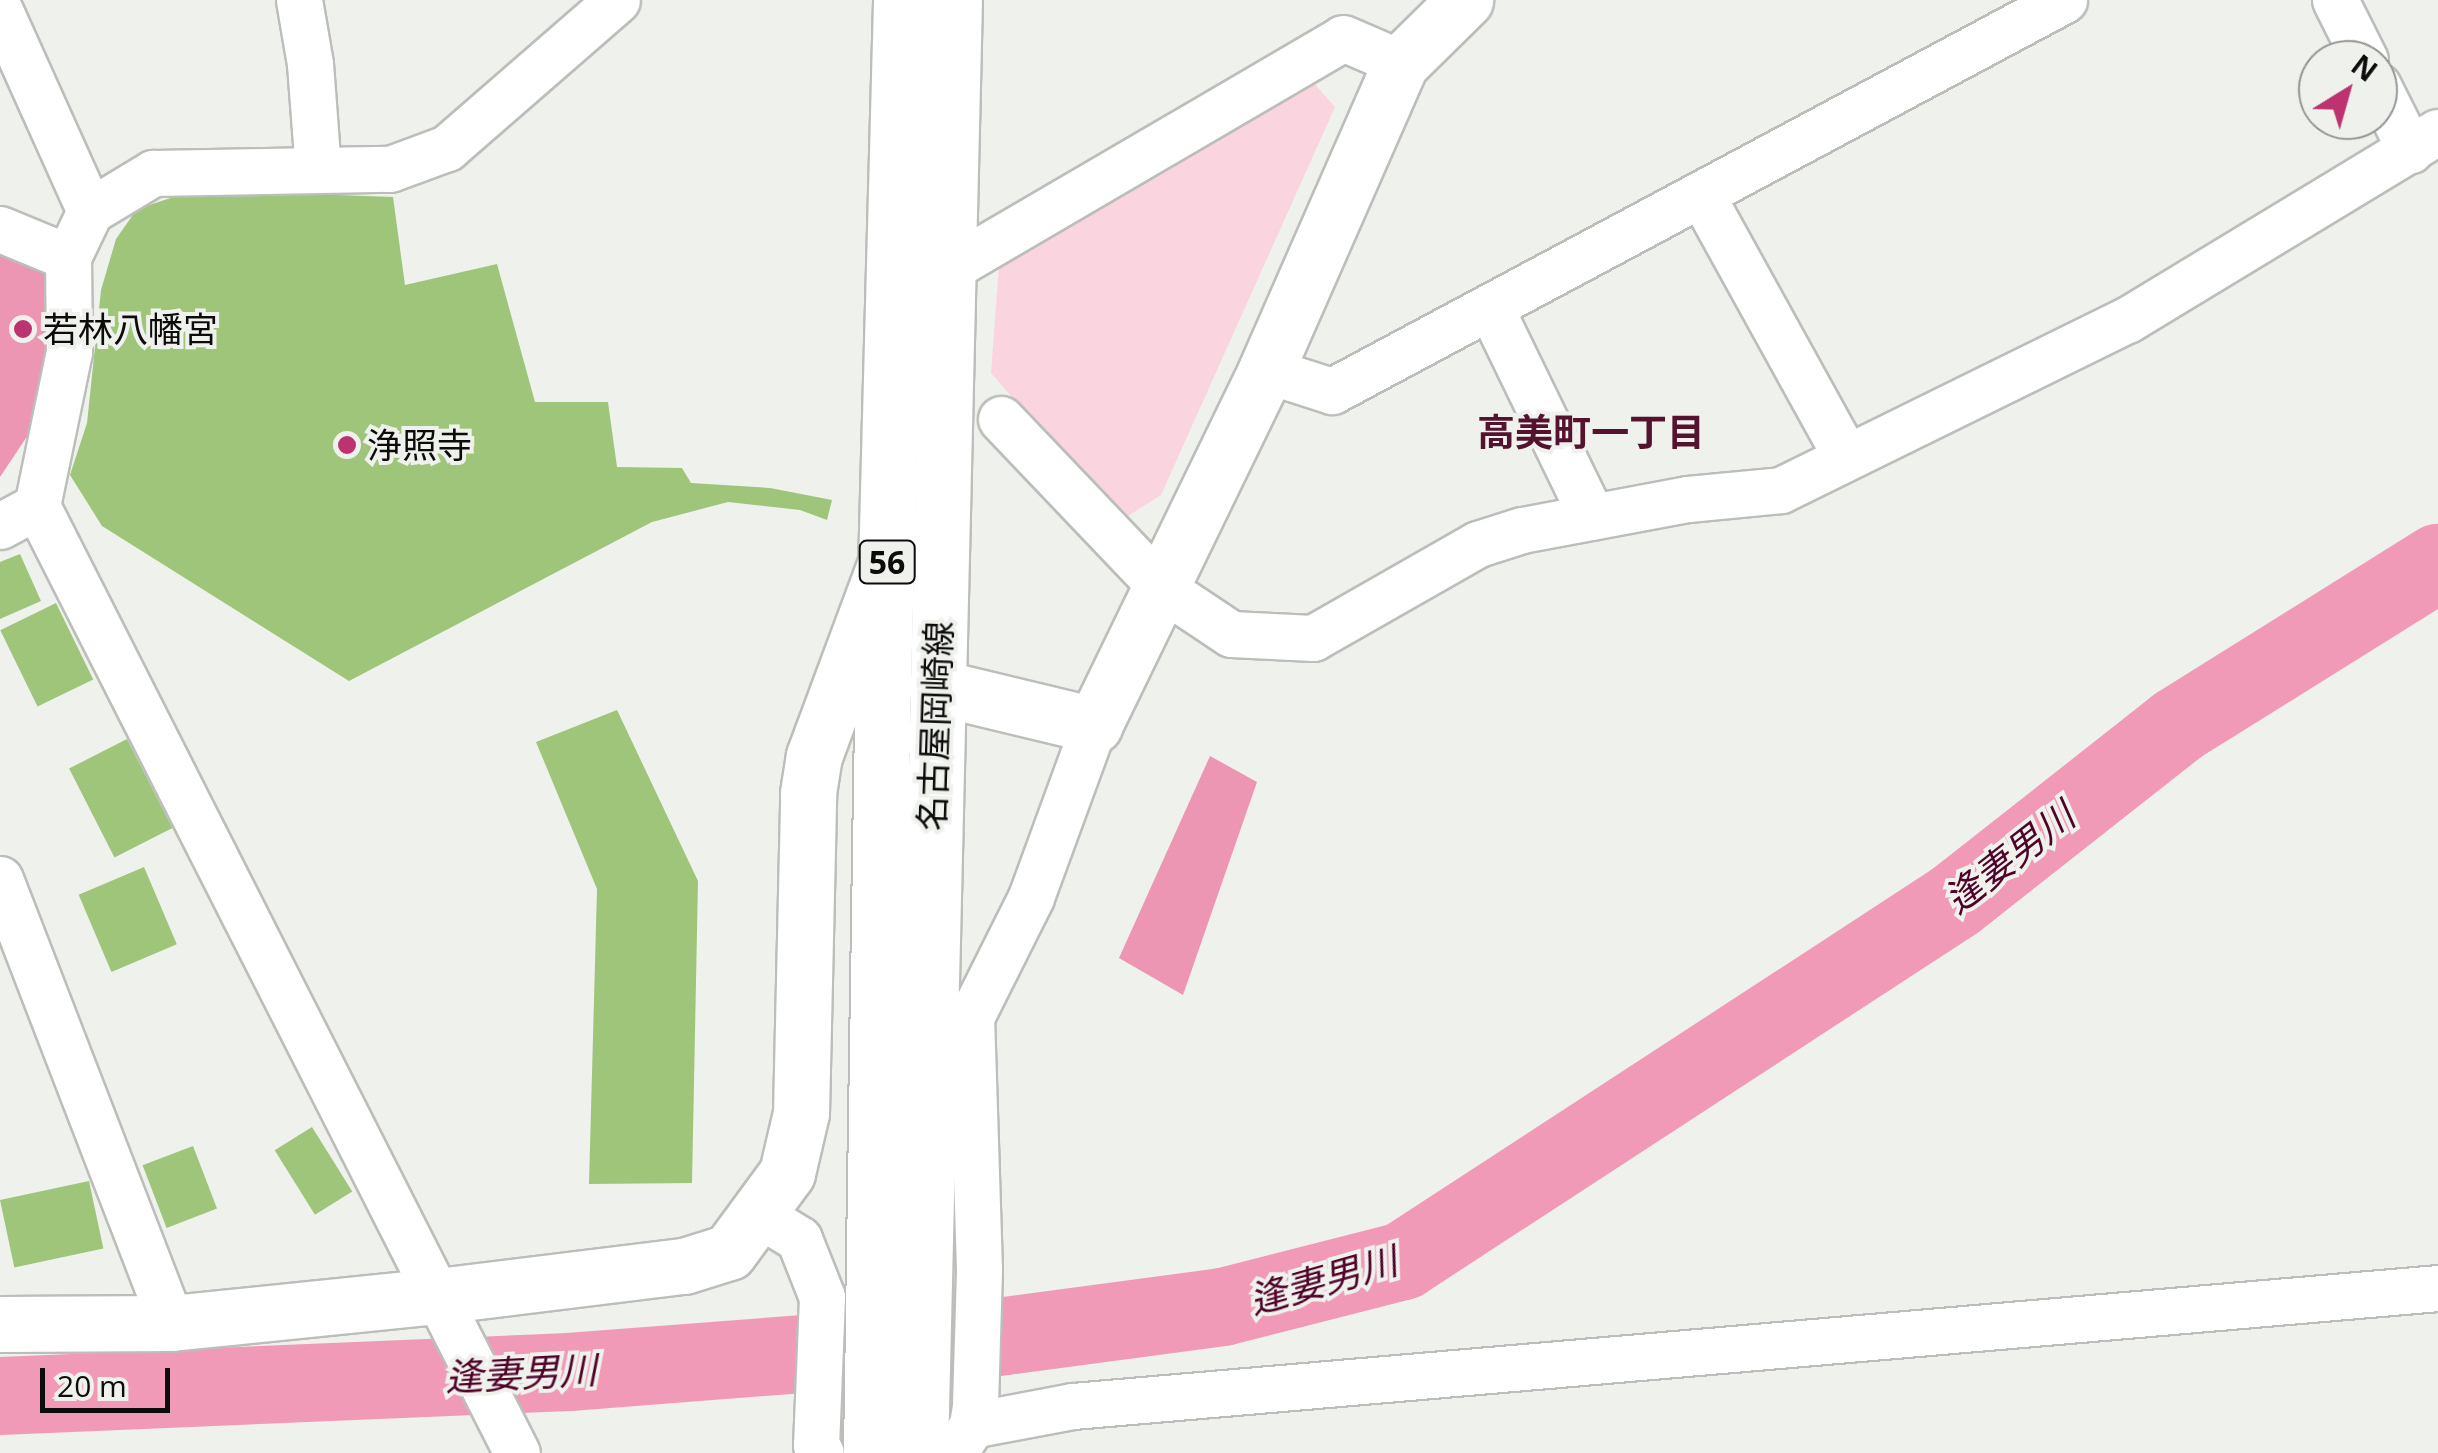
<!DOCTYPE html>
<meta charset="utf-8">
<style>
body{margin:0}
#map{position:relative;width:2438px;height:1453px;overflow:hidden;background:#eff1ed;font-family:"Open Sans","Noto Sans JP",sans-serif}
div>[style]{position:absolute}
.green>*{inset:0;background:#fad4df}
.forest>*{inset:0;background:#ed96b3}
.river>*{height:78px;margin:-39px;padding:0 39px;transform-origin:39px;border-radius:39px;background:#f09ab7}
.building>*{inset:0;background:#9fc57a;transform-origin:0 0}
.roads{filter:drop-shadow(2px 0 #bcbeba) drop-shadow(-2px 0 #bcbeba) drop-shadow(0 2px #bcbeba) drop-shadow(0 -2px #bcbeba)}
.minor>*{height:45px;margin:-22.5px;padding:0 22.5px;transform-origin:22.5px;border-radius:22.5px;background:#fff}
.tertiary>*{height:55px;margin:-27.5px;padding:0 27.5px;transform-origin:27.5px;border-radius:27.5px;background:#fff}
.primary>*{height:55px;margin:-27.5px;padding:0 27.5px;transform-origin:27.5px;border-radius:27.5px;background:#fff}
.dots>*{width:28px;height:28px;translate:-50% -50%;box-sizing:border-box;border:5px solid #eff1ed;border-radius:50%}
span{translate:-50% -50%;white-space:nowrap;text-align:center;line-height:1.15;-webkit-text-stroke:8px #eff1ed;paint-order:stroke}
.shield-label span{padding:2px 8px;background:#eff1ed;border:2px solid;border-radius:8px;-webkit-text-stroke-width:0}
.shield-label{font-size:32px;color:#0c0c0b;font-weight:700}
.poi-label{font-size:35px;color:#0c0c0b}
.left{translate:0 -50%;text-align:left}
.street-label{font-size:35px;color:#0c0c0b}
.neighbourhood-label{font-size:38px;color:#54122f;font-weight:700}
.water-label{font-size:38px;color:#500329;font-style:italic}
.north{position:absolute;left:2298px;top:40px;width:100px;height:100px;box-sizing:border-box;background:#eff1ed;border:2px solid #949593;border-radius:50%;rotate:37deg;font-size:28px;font-weight:700;line-height:40px;text-align:center;color:#0c0c0b}
.north::after{content:'';display:block;margin:auto;width:35px;height:45px;background:#bc336f;clip-path:polygon(50% 0,100% 100%,50% 72%,0 100%)}
.scale{position:absolute;left:40px;top:1368px;width:130px;height:45px;box-sizing:border-box;border:5px solid #0c0c0b;border-top:0;padding-left:12px;font-size:30px;line-height:35px;white-space:nowrap;color:#0c0c0b;-webkit-text-stroke:8px #eff1ed;paint-order:stroke}
</style>
<div id="map">
<div class="green">
<i style="clip-path:polygon(1311px 80px,1335px 107px,1161px 495px,1120px 521px,991px 373px,999px 265px)"></i>
</div>
<div class="forest">
<i style="clip-path:polygon(0 233px,44px 249px,46px 408px,0 477px)"></i>
<i style="clip-path:polygon(1210px 756px,1257px 782px,1183px 995px,1119px 958px)"></i>
</div>
<div class="river">
<i style="left:0;top:1396px;width:570px;rotate:-2.42deg"></i>
<i style="left:569px;top:1372px;width:400px;rotate:-4.4deg"></i>
<i style="left:968px;top:1341px;width:257px;rotate:-7.6deg"></i>
<i style="left:1223px;top:1307px;width:186px;rotate:-14.3deg"></i>
<i style="left:1403px;top:1261px;width:659px;rotate:-33.11deg"></i>
<i style="left:1955px;top:901px;width:283px;rotate:-38.2deg"></i>
<i style="left:2177px;top:726px;width:308px;rotate:-32deg"></i>
</div>
<div class="building">
<i style="clip-path:polygon(195px 190px,393px 197px,405px 285px,497px 264px,535px 402px,608px 402px,617px 467px,682px 468px,691px 483px,770px 488px,832px 500px,827px 520px,800px 510px,728px 502px,652px 522px,349px 681px,102px 526px,70px 475px,87px 423px,101px 290px,116px 239px,137px 209px)"></i>
<i style="clip-path:polygon(20px 554px,41px 601px,0 619px,0 562px)"></i>
<i style="left:56px;top:603px;width:85px;height:62px;rotate:64deg"></i>
<i style="clip-path:polygon(617px 710px,698px 881px,692px 1183px,589px 1184px,597px 889px,536px 742px)"></i>
<i style="left:127px;top:739px;width:100px;height:65px;rotate:63deg"></i>
<i style="left:144px;top:867px;width:84px;height:71px;rotate:67deg"></i>
<i style="left:312px;top:1127px;width:76px;height:44px;rotate:58deg"></i>
<i style="left:193px;top:1146px;width:67px;height:54px;rotate:69deg"></i>
<i style="left:89px;top:1181px;width:69px;height:91px;rotate:78deg"></i>
</div>
<div class="roads">
<div class="minor">
<i style="left:299px;top:0;width:65px;rotate:80.2deg"></i>
<i style="left:310px;top:64px;width:106px;rotate:85.7deg"></i>
<i style="left:2335px;top:0;width:67px;rotate:63.4deg"></i>
<i style="left:0;top:11px;width:219px;rotate:65.8deg"></i>
<i style="left:2378px;top:86px;width:72px;rotate:63.4deg"></i>
<i style="left:1701px;top:194px;width:298px;rotate:61.1deg"></i>
<i style="left:0;top:229px;width:74px;rotate:22.4deg"></i>
<i style="left:950px;top:268px;width:455px;rotate:-30.3deg"></i>
<i style="left:1343px;top:38px;width:63px;rotate:23.3deg"></i>
<i style="left:1490px;top:307px;width:233px;rotate:64.1deg"></i>
<i style="left:1266px;top:370px;width:69px;rotate:17.7deg"></i>
<i style="left:1332px;top:391px;width:830px;rotate:-28.11deg"></i>
<i style="left:1001px;top:419px;width:233px;rotate:46.4deg"></i>
<i style="left:1162px;top:588px;width:83px;rotate:33.7deg"></i>
<i style="left:1231px;top:634px;width:82px;rotate:2.8deg"></i>
<i style="left:1313px;top:638px;width:190px;rotate:-29.7deg"></i>
<i style="left:1478px;top:544px;width:46px;rotate:-17.7deg"></i>
<i style="left:1522px;top:530px;width:169px;rotate:-10.6deg"></i>
<i style="left:1688px;top:499px;width:93px;rotate:-5.5deg"></i>
<i style="left:1781px;top:490px;width:386px;rotate:-26.2deg"></i>
<i style="left:2127px;top:320px;width:363px;rotate:-31.2deg"></i>
<i style="left:0;top:526px;width:42px;rotate:-28.4deg"></i>
<i style="left:0;top:879px;width:476px;rotate:68.9deg"></i>
<i style="left:760px;top:1215px;width:46px;rotate:31.6deg"></i>
<i style="left:799px;top:1239px;width:62px;rotate:68.4deg"></i>
<i style="left:822px;top:1297px;width:148px;rotate:92.3deg"></i>
<i style="left:816px;top:1445px;width:9px;rotate:58deg"></i>
<i style="left:972px;top:1425px;width:103px;rotate:-10.7deg"></i>
<i style="left:1073px;top:1406px;width:1370px;rotate:-4.94deg"></i>
<i style="left:517px;top:1453px;width:1062px;rotate:-116.88deg"></i>
<i style="left:37px;top:506px;width:157px;rotate:-78.3deg"></i>
<i style="left:69px;top:352px;width:95px;rotate:-90.6deg"></i>
<i style="left:68px;top:257px;width:51px;rotate:-64.4deg"></i>
<i style="left:90px;top:211px;width:74px;rotate:-31.1deg"></i>
<i style="left:153px;top:173px;width:237px;rotate:-1deg"></i>
<i style="left:390px;top:169px;width:61px;rotate:-20.2deg"></i>
<i style="left:447px;top:148px;width:225px;rotate:-41deg"></i>
<i style="left:954px;top:1453px;width:33px;rotate:-57deg"></i>
<i style="left:972px;top:1425px;width:20px;rotate:-81deg"></i>
<i style="left:975px;top:1405px;width:136px;rotate:-88.3deg"></i>
<i style="left:979px;top:1269px;width:252px;rotate:-91.8deg"></i>
<i style="left:971px;top:1017px;width:134px;rotate:-63.4deg"></i>
<i style="left:1031px;top:897px;width:183px;rotate:-69.9deg"></i>
</div>
<div class="tertiary">
<i style="left:936px;top:687px;width:163px;rotate:13.5deg"></i>
<i style="left:1094px;top:725px;width:394px;rotate:-64.1deg"></i>
<i style="left:1266px;top:370px;width:335px;rotate:-66.3deg"></i>
<i style="left:1401px;top:63px;width:90px;rotate:-44.5deg"></i>
<i style="left:0;top:1324px;width:171px;rotate:-0.3deg"></i>
<i style="left:171px;top:1323px;width:268px;rotate:-5.8deg"></i>
<i style="left:438px;top:1296px;width:248px;rotate:-7deg"></i>
<i style="left:684px;top:1266px;width:47px;rotate:-17.3deg"></i>
<i style="left:729px;top:1252px;width:98px;rotate:-53.7deg"></i>
<i style="left:787px;top:1173px;width:62px;rotate:-76.9deg"></i>
<i style="left:801px;top:1113px;width:320px;rotate:-88.7deg"></i>
<i style="left:808px;top:793px;width:37px;rotate:-81deg"></i>
<i style="left:814px;top:756px;width:201px;rotate:-69.6deg"></i>
</div>
<div class="primary">
<i style="left:871px;top:1453px;width:735px;rotate:-89.14deg"></i>
<i style="left:882px;top:718px;width:718px;rotate:-88.48deg"></i>
<i style="left:920px;top:1453px;width:1453px;rotate:-88.66deg"></i>
</div>
</div>
<div class="dots">
<i style="left:23px;top:329px;background:#bc336f"></i>
<i style="left:347px;top:445px;background:#bc336f"></i>
</div>
<div class="shield-label">
<span style="left:887px;top:562px">56</span>
</div>
<div class="poi-label">
<span class="left" style="left:43px;top:329px">若林八幡宮</span>
<span class="left" style="left:367px;top:445px">浄照寺</span>
</div>
<div class="street-label">
<span style="left:935px;top:726px;rotate:-88deg">名古屋岡崎線</span>
</div>
<div class="neighbourhood-label">
<span style="left:1591px;top:432px">高美町一丁目</span>
</div>
<div class="water-label">
<span style="left:2009px;top:857px;rotate:-38deg">逢妻男川</span>
<span style="left:1323px;top:1280px;rotate:-16deg">逢妻男川</span>
<span style="left:521px;top:1373px;rotate:-3deg">逢妻男川</span>
</div>
<div class="north">N</div>
<div class="scale">20 m</div>
</div>
